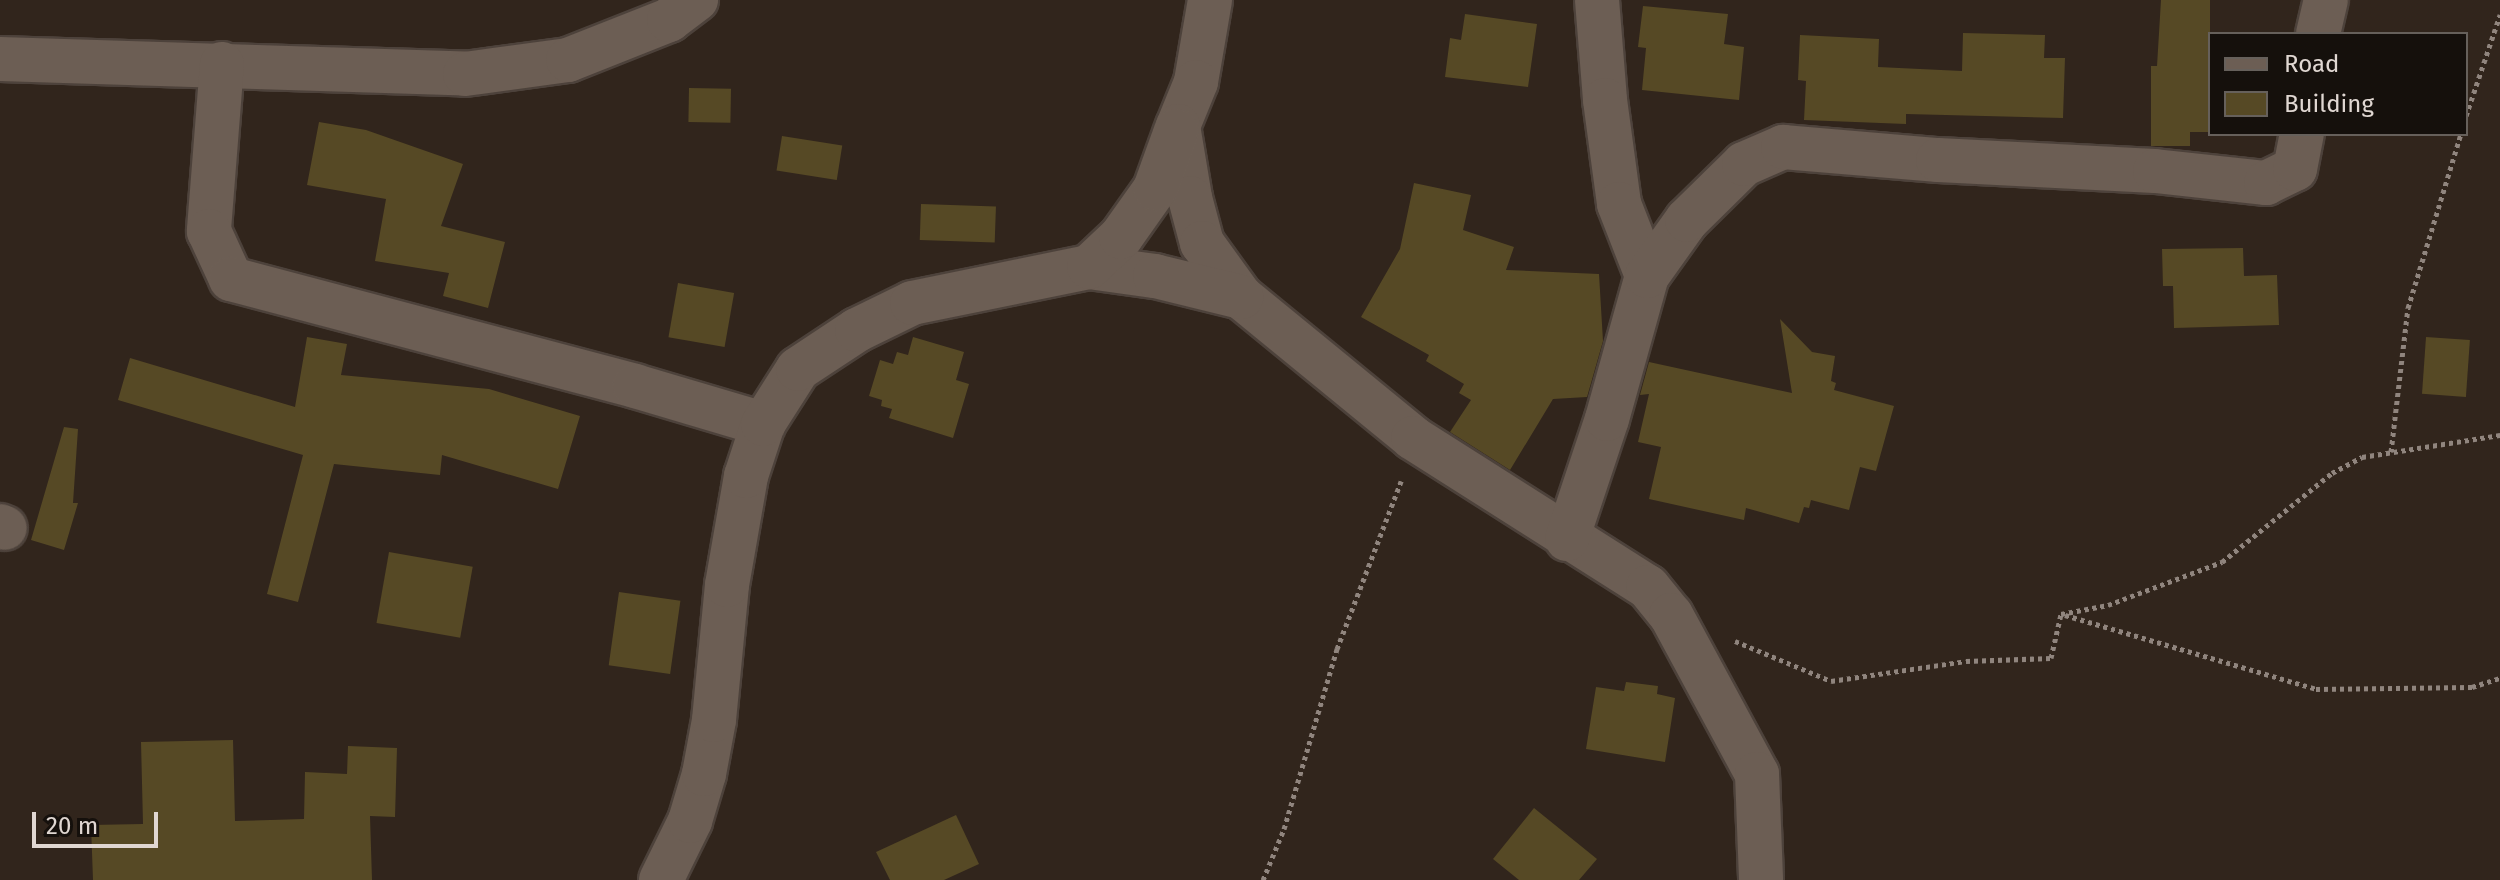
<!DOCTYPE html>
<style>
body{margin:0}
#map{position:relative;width:2500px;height:880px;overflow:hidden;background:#31251c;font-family:"Fira Sans",sans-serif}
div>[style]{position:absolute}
.building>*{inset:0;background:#564925;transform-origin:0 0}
.path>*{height:5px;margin-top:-2.5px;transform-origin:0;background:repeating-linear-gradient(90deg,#90857e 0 4px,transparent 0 8px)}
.roads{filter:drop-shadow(2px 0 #4d423b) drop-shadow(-2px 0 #4d423b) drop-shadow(0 2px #4d423b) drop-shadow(0 -2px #4d423b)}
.minor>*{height:44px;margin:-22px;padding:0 22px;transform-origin:22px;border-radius:22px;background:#6c5e54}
span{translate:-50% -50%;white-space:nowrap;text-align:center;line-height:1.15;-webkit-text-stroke:6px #15100c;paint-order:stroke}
.legend{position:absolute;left:2208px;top:32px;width:260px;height:104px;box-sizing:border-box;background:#15100c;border:2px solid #66605b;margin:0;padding:10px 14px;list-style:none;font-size:24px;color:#e0d7d2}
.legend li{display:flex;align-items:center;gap:16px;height:40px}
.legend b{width:40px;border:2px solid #66605b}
.scale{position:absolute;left:32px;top:812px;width:126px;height:36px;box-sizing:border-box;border:4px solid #e0d7d2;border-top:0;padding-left:10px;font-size:24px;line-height:28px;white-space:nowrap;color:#e0d7d2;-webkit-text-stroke:6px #15100c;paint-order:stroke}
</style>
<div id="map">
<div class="building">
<i style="clip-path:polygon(2161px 0,2210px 0,2210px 132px,2190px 132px,2190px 146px,2151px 146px,2151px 66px,2157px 66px)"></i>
<i style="clip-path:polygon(1643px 6px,1728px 14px,1724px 44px,1744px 47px,1739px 100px,1642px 90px,1646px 48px,1638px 47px)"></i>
<i style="clip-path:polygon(1465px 14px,1537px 24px,1528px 87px,1445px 77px,1450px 38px,1461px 40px)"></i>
<i style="clip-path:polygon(1963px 33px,2045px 35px,2044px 58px,2065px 58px,2063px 118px,1906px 114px,1906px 124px,1804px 120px,1806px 81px,1798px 80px,1800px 35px,1879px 39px,1878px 67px,1962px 71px)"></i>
<i style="left:689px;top:88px;width:42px;height:34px;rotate:1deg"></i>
<i style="clip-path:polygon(319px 122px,366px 130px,463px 164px,441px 226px,505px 242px,488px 308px,443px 296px,449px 273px,375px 261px,386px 199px,307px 185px)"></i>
<i style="left:782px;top:136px;width:61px;height:35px;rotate:9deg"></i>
<i style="clip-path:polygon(1414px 183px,1471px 195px,1463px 230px,1514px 247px,1506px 270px,1599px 274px,1603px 341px,1587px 397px,1553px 399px,1510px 470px,1450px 432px,1471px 400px,1459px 393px,1464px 384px,1426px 361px,1429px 355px,1361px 317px,1400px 249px)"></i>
<i style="left:921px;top:204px;width:75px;height:36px;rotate:2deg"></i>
<i style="clip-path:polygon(2243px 248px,2244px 276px,2277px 275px,2279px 325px,2174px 328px,2173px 286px,2163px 286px,2162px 249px)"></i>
<i style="left:678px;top:283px;width:57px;height:55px;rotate:10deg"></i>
<i style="clip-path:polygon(1780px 319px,1812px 352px,1835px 356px,1831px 381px,1836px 383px,1834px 390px,1894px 406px,1876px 471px,1860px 467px,1849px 510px,1811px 500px,1809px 508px,1804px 507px,1799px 523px,1746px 508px,1744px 520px,1649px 499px,1661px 447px,1638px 442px,1649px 394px,1640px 395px,1649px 362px,1792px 393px)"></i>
<i style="clip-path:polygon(307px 337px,347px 344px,341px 375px,489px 389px,580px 416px,558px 489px,442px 455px,440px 475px,334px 464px,298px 602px,267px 594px,303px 455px,118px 400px,130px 358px,295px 407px)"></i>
<i style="clip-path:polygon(913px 337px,964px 352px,956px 380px,969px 384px,953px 438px,889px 418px,892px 409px,881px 406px,882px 400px,869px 396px,880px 360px,893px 364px,897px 352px,908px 355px)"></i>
<i style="left:2426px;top:337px;width:44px;height:57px;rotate:4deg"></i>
<i style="clip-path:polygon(64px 427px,78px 429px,73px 503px,78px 503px,64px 550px,31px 540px)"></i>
<i style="left:389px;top:552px;width:85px;height:72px;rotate:10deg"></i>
<i style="left:619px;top:592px;width:62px;height:74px;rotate:8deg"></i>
<i style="clip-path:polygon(1626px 682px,1658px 686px,1657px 694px,1675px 698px,1665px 762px,1586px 749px,1596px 687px,1624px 691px)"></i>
<i style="clip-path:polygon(233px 740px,235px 821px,304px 819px,305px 772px,347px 774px,348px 746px,397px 748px,395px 817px,370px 816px,372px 880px,93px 880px,91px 825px,143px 824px,141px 742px)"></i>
<i style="clip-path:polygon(1534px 808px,1597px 859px,1579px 880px,1519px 880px,1493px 859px)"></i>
<i style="clip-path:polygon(956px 815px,979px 864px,944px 880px,890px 880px,876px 852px)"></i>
</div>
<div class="path">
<i style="left:2466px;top:116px;width:107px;rotate:-71.4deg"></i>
<i style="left:2391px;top:452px;width:145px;rotate:-83.3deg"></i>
<i style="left:2408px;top:308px;width:182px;rotate:-73.1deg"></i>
<i style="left:2065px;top:615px;width:262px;rotate:16.4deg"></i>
<i style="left:2316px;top:689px;width:156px;rotate:-0.7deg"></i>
<i style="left:2472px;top:687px;width:29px;rotate:-18deg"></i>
<i style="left:1735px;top:641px;width:104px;rotate:22.6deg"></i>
<i style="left:1831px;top:681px;width:136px;rotate:-8.4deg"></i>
<i style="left:1966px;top:661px;width:85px;rotate:-2deg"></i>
<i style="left:2051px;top:658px;width:45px;rotate:-77.2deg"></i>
<i style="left:2061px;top:614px;width:48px;rotate:-10.8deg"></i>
<i style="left:2108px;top:605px;width:122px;rotate:-20.7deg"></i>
<i style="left:2222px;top:562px;width:141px;rotate:-39deg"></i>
<i style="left:2332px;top:473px;width:34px;rotate:-28deg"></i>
<i style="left:2362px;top:457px;width:140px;rotate:-9.1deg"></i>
<i style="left:1263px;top:880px;width:55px;rotate:-67.6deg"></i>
<i style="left:1284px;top:829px;width:188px;rotate:-73.6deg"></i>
<i style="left:1337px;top:649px;width:180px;rotate:-69.1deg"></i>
</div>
<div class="roads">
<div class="minor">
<i style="left:1210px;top:0;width:83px;rotate:99.7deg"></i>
<i style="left:1196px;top:82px;width:48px;rotate:112.2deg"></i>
<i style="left:1178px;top:126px;width:73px;rotate:80.5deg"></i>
<i style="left:1190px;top:198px;width:47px;rotate:75.1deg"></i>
<i style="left:1202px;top:243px;width:67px;rotate:54.2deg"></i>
<i style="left:1241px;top:297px;width:222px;rotate:39.3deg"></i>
<i style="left:1413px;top:438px;width:278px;rotate:32.4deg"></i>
<i style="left:1648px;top:587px;width:36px;rotate:51deg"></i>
<i style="left:1671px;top:615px;width:181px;rotate:61.6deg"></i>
<i style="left:1757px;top:774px;width:106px;rotate:87.8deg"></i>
<i style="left:1597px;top:0;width:100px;rotate:85.4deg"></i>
<i style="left:1605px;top:100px;width:105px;rotate:82.3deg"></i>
<i style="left:1619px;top:204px;width:77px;rotate:68.7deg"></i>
<i style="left:2318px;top:34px;width:35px;rotate:-77deg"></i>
<i style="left:0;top:59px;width:465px;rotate:1.8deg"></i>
<i style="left:465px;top:74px;width:104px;rotate:-7.7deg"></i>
<i style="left:568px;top:60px;width:109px;rotate:-21.6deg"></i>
<i style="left:669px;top:20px;width:34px;rotate:-37deg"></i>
<i style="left:222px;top:64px;width:168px;rotate:94.5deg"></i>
<i style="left:209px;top:231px;width:53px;rotate:65.4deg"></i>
<i style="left:231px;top:279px;width:418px;rotate:14.8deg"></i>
<i style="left:635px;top:386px;width:134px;rotate:16.5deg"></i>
<i style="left:1089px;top:267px;width:67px;rotate:7.8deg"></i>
<i style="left:1155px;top:276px;width:89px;rotate:13.7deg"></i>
<i style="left:0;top:526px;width:5px;rotate:22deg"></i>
<i style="left:1567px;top:539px;width:126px;rotate:-71.6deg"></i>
<i style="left:1607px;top:419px;width:148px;rotate:-74.4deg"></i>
<i style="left:1647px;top:276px;width:69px;rotate:-54.5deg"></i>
<i style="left:1687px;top:220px;width:80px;rotate:-44.5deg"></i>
<i style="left:1744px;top:164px;width:43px;rotate:-23.6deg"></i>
<i style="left:1783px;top:147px;width:156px;rotate:4.8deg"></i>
<i style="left:1938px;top:160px;width:217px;rotate:2.9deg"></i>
<i style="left:2155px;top:171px;width:112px;rotate:6.2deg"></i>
<i style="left:2266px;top:183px;width:32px;rotate:-26deg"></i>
<i style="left:2295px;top:169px;width:36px;rotate:-79deg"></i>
<i style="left:661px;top:880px;width:66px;rotate:-63.8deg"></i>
<i style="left:690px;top:821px;width:49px;rotate:-73.4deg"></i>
<i style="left:704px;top:774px;width:55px;rotate:-79.5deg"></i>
<i style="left:714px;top:720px;width:136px;rotate:-84.5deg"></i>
<i style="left:727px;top:585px;width:111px;rotate:-80.1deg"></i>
<i style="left:746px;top:476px;width:55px;rotate:-71.9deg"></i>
<i style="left:763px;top:424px;width:65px;rotate:-57.5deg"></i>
<i style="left:798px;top:369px;width:71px;rotate:-33.5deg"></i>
<i style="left:857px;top:330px;width:61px;rotate:-26.1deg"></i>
<i style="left:912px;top:303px;width:181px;rotate:-11.5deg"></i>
<i style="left:1089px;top:267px;width:44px;rotate:-43.2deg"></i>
<i style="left:1121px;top:237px;width:59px;rotate:-54.7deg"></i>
<i style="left:1155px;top:189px;width:62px;rotate:-70.1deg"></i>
</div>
</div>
<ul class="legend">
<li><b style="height:10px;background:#6c5e54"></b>Road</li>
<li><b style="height:22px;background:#564925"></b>Building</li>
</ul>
<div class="scale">20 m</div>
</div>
